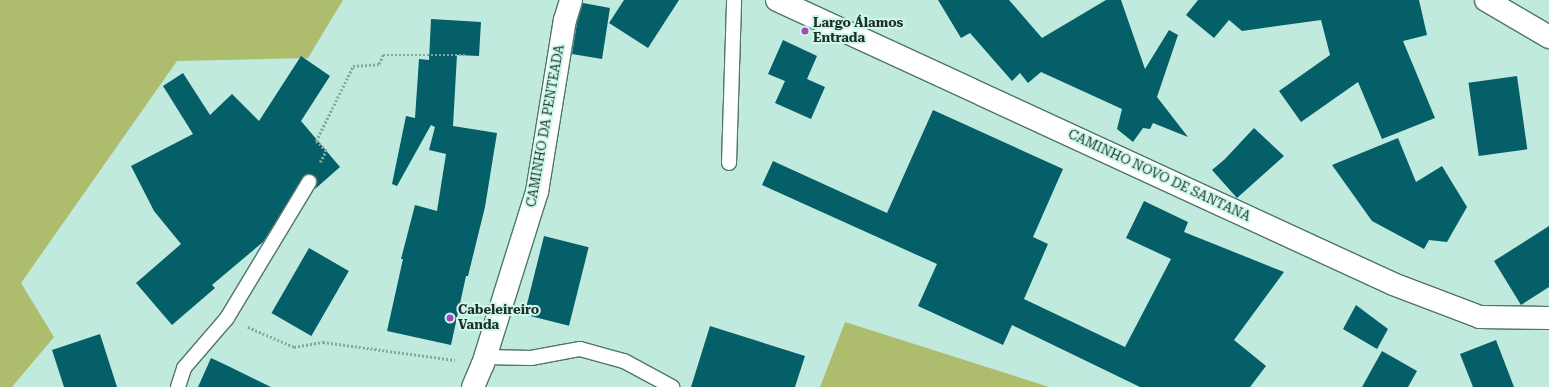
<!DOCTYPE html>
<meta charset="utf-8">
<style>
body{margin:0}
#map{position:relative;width:1549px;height:387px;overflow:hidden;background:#c1eadf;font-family:"Roboto Serif",serif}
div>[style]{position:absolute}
.green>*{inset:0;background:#adbc6d}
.building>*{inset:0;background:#055f68;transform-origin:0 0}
.path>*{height:2.5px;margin-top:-1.25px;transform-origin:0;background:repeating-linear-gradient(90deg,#88a89f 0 2px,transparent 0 4px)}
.roads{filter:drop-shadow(1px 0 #50756b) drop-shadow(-1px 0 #50756b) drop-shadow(0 1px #50756b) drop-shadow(0 -1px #50756b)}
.service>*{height:14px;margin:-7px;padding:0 7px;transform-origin:7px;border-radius:7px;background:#fff}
.minor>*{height:22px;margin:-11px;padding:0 11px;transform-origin:11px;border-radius:11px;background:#fff}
.tertiary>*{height:22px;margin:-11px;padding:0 11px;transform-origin:11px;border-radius:11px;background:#fff}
.dots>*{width:11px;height:11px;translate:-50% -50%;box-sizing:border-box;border:2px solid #cef8ec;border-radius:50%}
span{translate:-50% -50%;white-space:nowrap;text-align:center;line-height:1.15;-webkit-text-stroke:4px #cef8ec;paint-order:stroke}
.poi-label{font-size:13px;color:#1f2f2a;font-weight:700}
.left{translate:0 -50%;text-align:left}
.street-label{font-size:13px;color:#1f2f2a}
</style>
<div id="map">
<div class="green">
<i style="clip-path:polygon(0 0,343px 0,308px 58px,177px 61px,21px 283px,54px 337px,12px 387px,0 387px)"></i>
<i style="clip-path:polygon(845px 322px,1049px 387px,820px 387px)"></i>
</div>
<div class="building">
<i style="clip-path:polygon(624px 0,679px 0,648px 48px,609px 23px)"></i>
<i style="clip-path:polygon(938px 0,1009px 0,1042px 38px,1106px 0,1121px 0,1145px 69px,1169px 30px,1178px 35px,1157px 97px,1188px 137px,1153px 123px,1150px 129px,1143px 128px,1133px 142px,1117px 129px,1122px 109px,1041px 72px,1028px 83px,1020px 73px,1012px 81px,970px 33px,961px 38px)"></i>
<i style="clip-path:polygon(1198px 0,1419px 0,1427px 35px,1403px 41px,1435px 118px,1382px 139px,1358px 82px,1301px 122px,1279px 91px,1330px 55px,1321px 20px,1242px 31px,1229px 20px,1214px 38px,1186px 15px)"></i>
<i style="clip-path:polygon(583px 3px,610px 8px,602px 59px,572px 54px,577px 23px)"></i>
<i style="clip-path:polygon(431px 19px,481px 22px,479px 56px,457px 55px,453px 126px,497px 133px,485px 207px,468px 276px,466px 276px,451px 345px,387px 331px,403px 259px,401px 259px,415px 205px,437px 211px,446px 154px,429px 150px,435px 127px,431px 125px,397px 186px,392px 184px,406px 116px,415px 118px,419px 59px,429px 60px)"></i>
<i style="clip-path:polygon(783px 40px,817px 56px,807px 79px,825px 87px,811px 119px,775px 103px,785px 81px,768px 74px)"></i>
<i style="clip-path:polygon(301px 56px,330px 76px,301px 121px,340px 167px,315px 189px,317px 183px,316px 178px,310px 174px,305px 175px,263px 242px,212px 285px,215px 288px,172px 325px,136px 283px,181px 244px,154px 211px,131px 166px,193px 134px,163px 86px,183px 73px,210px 115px,232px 94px,259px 121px)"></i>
<i style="left:1517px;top:76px;width:74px;height:49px;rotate:82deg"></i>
<i style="clip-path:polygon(933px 110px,1063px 169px,1033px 237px,1048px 244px,1024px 299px,1125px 347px,1171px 259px,1126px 238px,1144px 201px,1188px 222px,1184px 232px,1284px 272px,1234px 340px,1266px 366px,1250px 387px,1140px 387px,1012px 325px,1003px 345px,918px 306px,937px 264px,762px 185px,773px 161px,887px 213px)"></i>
<i style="clip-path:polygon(1254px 128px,1284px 156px,1237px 198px,1212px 170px,1225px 159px)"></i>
<i style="clip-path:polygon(1398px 138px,1416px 182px,1442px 166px,1467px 207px,1447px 242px,1429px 240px,1424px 249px,1372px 221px,1332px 165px)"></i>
<i style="clip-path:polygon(1549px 226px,1549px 287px,1521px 305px,1494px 261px)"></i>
<i style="left:544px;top:236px;width:46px;height:81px;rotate:14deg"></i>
<i style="left:309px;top:248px;width:46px;height:75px;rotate:30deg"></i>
<i style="clip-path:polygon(1356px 305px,1388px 329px,1377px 349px,1343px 329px)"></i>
<i style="clip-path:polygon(710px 326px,805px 356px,795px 387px,691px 387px)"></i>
<i style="clip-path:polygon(100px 334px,117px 387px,64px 387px,52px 350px)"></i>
<i style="clip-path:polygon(1496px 340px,1514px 387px,1473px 387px,1460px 354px)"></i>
<i style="clip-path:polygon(1382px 351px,1417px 371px,1408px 387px,1362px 387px)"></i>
<i style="clip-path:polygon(211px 358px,226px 365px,271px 387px,198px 387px)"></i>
</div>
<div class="path">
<i style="left:320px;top:162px;width:13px;rotate:-61deg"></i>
<i style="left:326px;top:151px;width:14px;rotate:-135deg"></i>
<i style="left:316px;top:141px;width:84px;rotate:-63.7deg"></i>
<i style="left:353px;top:66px;width:26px;rotate:-4deg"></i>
<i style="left:379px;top:64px;width:10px;rotate:-66deg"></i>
<i style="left:383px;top:55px;width:83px"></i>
<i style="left:248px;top:327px;width:50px;rotate:23.5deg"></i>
<i style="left:294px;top:347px;width:29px;rotate:-10deg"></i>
<i style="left:323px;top:342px;width:133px;rotate:7.8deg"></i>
</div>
<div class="roads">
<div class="service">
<i style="left:729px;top:163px;width:163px;rotate:-88.2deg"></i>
<i style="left:485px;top:357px;width:46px;rotate:1.2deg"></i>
<i style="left:531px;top:358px;width:50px;rotate:-10.4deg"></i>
<i style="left:580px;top:349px;width:46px;rotate:15.3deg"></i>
<i style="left:624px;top:361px;width:55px;rotate:28.4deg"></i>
<i style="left:178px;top:387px;width:20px;rotate:-72deg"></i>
<i style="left:184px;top:368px;width:66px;rotate:-49.3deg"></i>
<i style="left:227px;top:318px;width:159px;rotate:-58.9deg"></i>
</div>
<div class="minor">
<i style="left:777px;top:0;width:678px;rotate:24.75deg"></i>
<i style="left:1393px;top:284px;width:93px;rotate:20.8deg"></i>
<i style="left:1480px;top:317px;width:69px;rotate:0.8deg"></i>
<i style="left:1486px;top:0;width:73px;rotate:30.4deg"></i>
</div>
<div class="tertiary">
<i style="left:473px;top:387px;width:25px;rotate:-67deg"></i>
<i style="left:483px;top:364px;width:180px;rotate:-72.6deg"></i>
<i style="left:537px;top:192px;width:174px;rotate:-80.8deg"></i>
<i style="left:565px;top:20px;width:21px;rotate:-73deg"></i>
</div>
</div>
<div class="dots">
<i style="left:805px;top:31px;background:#a448b2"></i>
<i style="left:450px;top:318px;background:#a448b2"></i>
</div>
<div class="poi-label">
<span class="left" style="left:813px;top:31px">Largo Álamos<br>Entrada</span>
<span class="left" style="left:458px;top:318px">Cabeleireiro<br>Vanda</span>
</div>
<div class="street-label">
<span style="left:546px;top:126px;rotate:-80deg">CAMINHO DA PENTEADA</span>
<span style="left:1159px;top:176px;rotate:25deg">CAMINHO NOVO DE SANTANA</span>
</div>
</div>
